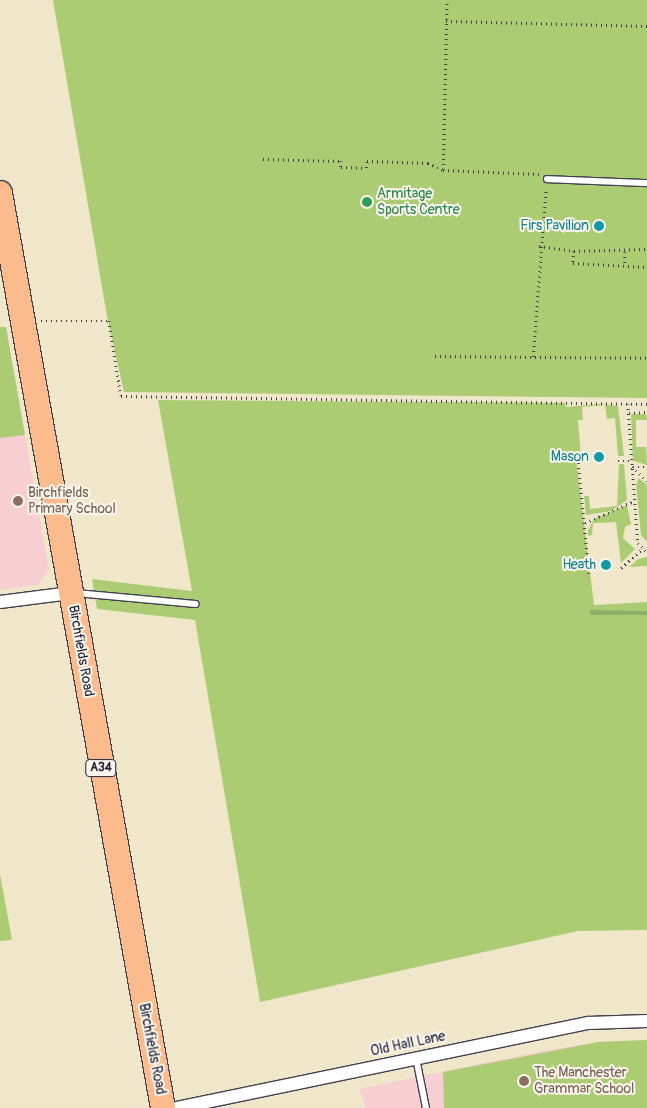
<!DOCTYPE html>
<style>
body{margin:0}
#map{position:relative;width:647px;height:1108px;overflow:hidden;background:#f0e7cb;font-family:Pangolin,sans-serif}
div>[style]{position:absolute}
.built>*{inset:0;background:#f7cfd2}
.green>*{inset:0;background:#accc74}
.forest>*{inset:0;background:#89b066}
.path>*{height:2.5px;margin-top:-1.25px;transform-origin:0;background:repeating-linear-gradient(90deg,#414051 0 1px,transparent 0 5px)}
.roads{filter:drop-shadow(1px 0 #414051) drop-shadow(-1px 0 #414051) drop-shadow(0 1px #414051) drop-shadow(0 -1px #414051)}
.lane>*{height:6px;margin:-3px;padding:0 3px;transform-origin:3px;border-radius:3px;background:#fff}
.street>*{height:12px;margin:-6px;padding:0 6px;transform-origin:6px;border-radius:6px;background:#fff}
.highway>*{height:24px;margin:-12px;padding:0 12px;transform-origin:12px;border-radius:12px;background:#fbbb8d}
.dots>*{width:14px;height:14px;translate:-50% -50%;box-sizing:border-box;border:2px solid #fbf7ec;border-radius:50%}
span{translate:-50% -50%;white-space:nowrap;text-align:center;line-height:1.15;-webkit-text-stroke:4px #fbf7ec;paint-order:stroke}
.shield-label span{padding:1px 4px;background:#fbf7ec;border:1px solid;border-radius:4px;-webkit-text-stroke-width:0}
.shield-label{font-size:12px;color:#22223b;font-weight:700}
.leisure-label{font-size:14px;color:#27864d}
.left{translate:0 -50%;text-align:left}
.culture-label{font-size:14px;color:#0d838f}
.right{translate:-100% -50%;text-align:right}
.education-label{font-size:14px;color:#785e54}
.street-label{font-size:14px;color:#22223b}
</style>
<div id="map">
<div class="built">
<i style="clip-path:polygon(0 327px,6px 327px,49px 570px,38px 585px,0 590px)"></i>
<i style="clip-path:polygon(647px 1040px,647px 1108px,366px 1108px,359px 1089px,538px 1052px,598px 1042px)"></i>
</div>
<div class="green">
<i style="clip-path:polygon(53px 0,647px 0,647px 398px,124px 392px,107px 316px)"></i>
<i style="clip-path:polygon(0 327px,6px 327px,25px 435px,0 438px)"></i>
<i style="clip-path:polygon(158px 400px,565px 403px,566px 407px,598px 404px,618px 406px,624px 456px,618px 456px,615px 418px,607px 419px,605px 405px,582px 407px,583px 420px,578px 420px,581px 458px,576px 458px,594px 605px,647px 602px,647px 930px,578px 931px,260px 1002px,195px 620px,97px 609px,92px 579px,192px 591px)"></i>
<i style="clip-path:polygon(631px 414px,646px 414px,647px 420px,636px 420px,636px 447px,646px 447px,647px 465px,633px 461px)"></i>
<i style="clip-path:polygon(619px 464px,624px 464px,627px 500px,611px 511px,586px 515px,584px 496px,589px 496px,590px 509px,617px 506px)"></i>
<i style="clip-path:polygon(639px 478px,647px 485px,647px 542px,641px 535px,636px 484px)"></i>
<i style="clip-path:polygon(627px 505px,631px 524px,625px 527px,623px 538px,635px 549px,621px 563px,616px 522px,593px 523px,592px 535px,588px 536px,588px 530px,594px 519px)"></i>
<i style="clip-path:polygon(647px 557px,647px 566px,629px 567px,638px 559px)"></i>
<i style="clip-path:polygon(0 874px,12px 940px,0 941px)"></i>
<i style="clip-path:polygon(647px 1040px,647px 1108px,444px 1108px,443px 1072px,598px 1042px)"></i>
</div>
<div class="forest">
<i style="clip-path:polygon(590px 610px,647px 611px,647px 615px,590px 615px)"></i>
</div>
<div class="path">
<i style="left:446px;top:21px;width:201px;rotate:1.4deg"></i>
<i style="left:263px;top:159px;width:78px;rotate:1.5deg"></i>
<i style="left:341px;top:161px;width:6px;rotate:90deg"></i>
<i style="left:341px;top:167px;width:25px;rotate:2deg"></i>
<i style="left:366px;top:168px;width:7px;rotate:-82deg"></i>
<i style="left:367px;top:161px;width:61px;rotate:1.9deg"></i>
<i style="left:428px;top:163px;width:17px;rotate:25deg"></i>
<i style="left:443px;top:170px;width:96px;rotate:2.4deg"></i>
<i style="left:443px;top:170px;width:170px;rotate:-88.7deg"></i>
<i style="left:539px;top:246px;width:35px;rotate:8deg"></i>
<i style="left:574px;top:251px;width:12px;rotate:95deg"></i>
<i style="left:573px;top:263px;width:74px;rotate:3.1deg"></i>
<i style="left:574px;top:251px;width:73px;rotate:-1.6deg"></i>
<i style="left:625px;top:252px;width:13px;rotate:90deg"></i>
<i style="left:41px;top:321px;width:68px"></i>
<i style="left:109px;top:321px;width:76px;rotate:80.9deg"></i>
<i style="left:121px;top:396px;width:526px;rotate:0.87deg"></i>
<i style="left:435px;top:356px;width:212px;rotate:0.5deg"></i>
<i style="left:533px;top:357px;width:169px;rotate:-85.6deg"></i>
<i style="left:628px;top:404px;width:139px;rotate:85.9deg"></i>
<i style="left:638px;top:543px;width:13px;rotate:45deg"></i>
<i style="left:629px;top:413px;width:18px;rotate:-3deg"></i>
<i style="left:578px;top:458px;width:116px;rotate:84.5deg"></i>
<i style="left:618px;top:461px;width:13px"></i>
<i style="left:632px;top:467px;width:21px;rotate:43deg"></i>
<i style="left:633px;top:467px;width:14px"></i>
<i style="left:585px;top:523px;width:54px;rotate:-24.2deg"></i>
<i style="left:621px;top:568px;width:30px;rotate:-42deg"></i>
</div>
<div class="roads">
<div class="lane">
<i style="left:547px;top:179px;width:100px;rotate:2.3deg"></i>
<i style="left:76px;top:593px;width:120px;rotate:5.3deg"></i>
<i style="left:416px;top:1058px;width:51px;rotate:78.7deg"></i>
</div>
<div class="street">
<i style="left:0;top:602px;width:71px;rotate:-7.3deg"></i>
<i style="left:177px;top:1108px;width:420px;rotate:-11.7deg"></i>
<i style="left:588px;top:1023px;width:59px;rotate:-1.9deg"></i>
</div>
<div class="highway">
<i style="left:0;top:193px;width:929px;rotate:79.9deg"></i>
</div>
</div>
<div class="dots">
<i style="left:367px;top:202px;background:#2e9e5b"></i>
<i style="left:599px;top:226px;background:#0f9aa8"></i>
<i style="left:599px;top:457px;background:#0f9aa8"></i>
<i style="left:18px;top:501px;background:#8d6e63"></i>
<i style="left:606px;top:565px;background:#0f9aa8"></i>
<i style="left:524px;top:1081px;background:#8d6e63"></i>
</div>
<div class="shield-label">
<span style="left:101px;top:768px">A34</span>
</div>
<div class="leisure-label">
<span class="left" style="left:377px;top:202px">Armitage<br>Sports Centre</span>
</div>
<div class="culture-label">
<span class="right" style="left:589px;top:226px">Firs Pavilion</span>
<span class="right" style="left:589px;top:457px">Mason</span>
<span class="right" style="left:596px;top:565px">Heath</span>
</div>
<div class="education-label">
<span class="left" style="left:28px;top:501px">Birchfields<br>Primary School</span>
<span class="left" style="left:534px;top:1081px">The Manchester<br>Grammar School</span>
</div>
<div class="street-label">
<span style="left:81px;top:651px;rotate:80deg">Birchfields Road</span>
<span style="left:408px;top:1044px;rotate:-12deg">Old Hall Lane</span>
<span style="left:152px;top:1049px;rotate:79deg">Birchfields Road</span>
</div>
</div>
